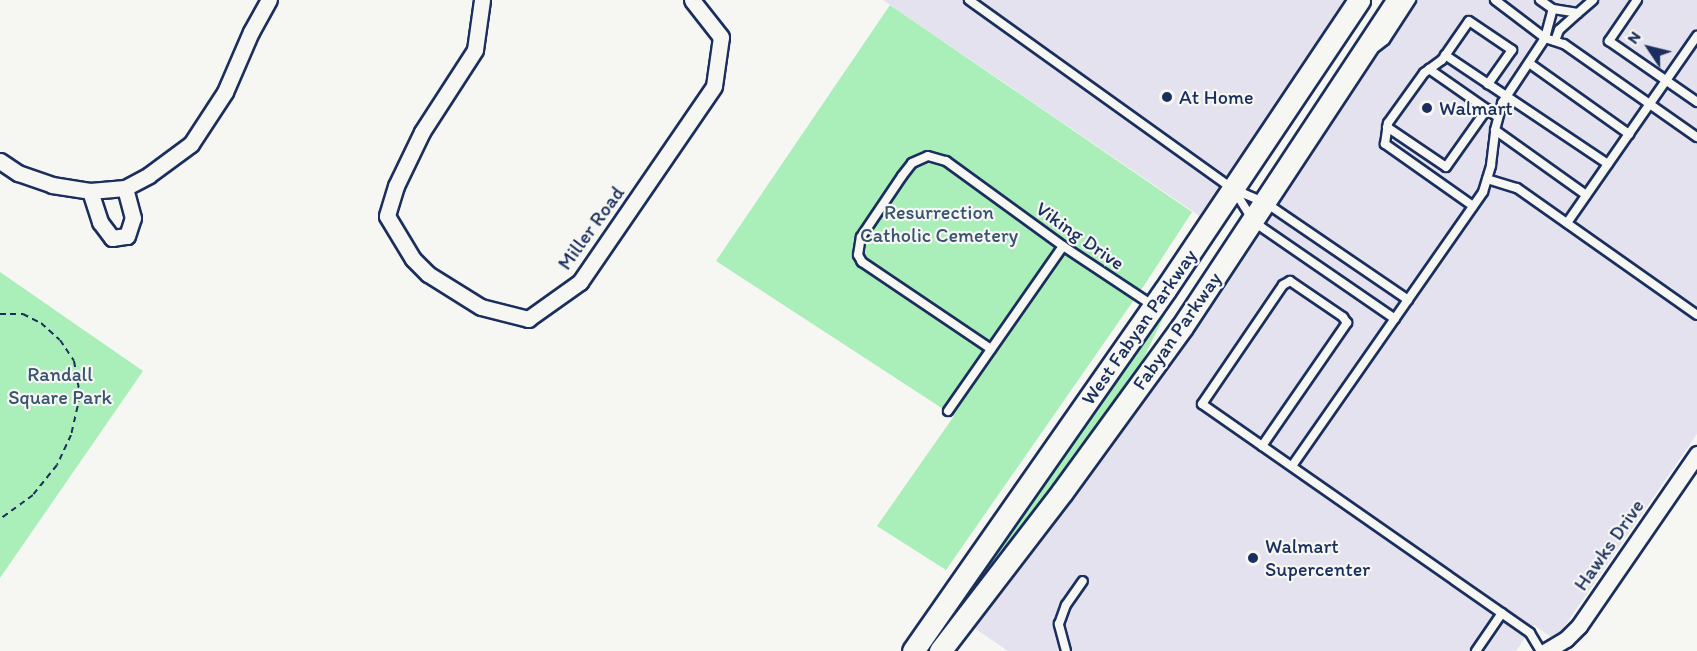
<!DOCTYPE html>
<style>
body{margin:0}
#map{position:relative;width:1697px;height:651px;overflow:hidden;background:#f6f6f2;font-family:Itim,sans-serif}
div>[style]{position:absolute}
.built>*{inset:0;background:#e3e2ee}
.green>*{inset:0;background:#aaefba}
.path>*{height:2px;margin-top:-1px;transform-origin:0;background:repeating-linear-gradient(90deg,#1b2f5e 0 6px,transparent 0 10.5px)}
.roads{filter:drop-shadow(2px 0 #1b2f5e) drop-shadow(-2px 0 #1b2f5e) drop-shadow(0 2px #1b2f5e) drop-shadow(0 -2px #1b2f5e)}
.service>*{height:8px;margin:-4px;padding:0 4px;transform-origin:4px;border-radius:4px;background:#f6f6f2}
.minor>*{height:15px;margin:-7.5px;padding:0 7.5px;transform-origin:7.5px;border-radius:7.5px;background:#f6f6f2}
.secondary>*{height:21px;margin:-10.5px;padding:0 10.5px;transform-origin:10.5px;border-radius:10.5px;background:#f6f6f2}
.dots>*{width:16px;height:16px;translate:-50% -50%;box-sizing:border-box;border:3px solid #f6f6f2;border-radius:50%}
span{translate:-50% -50%;white-space:nowrap;text-align:center;line-height:1.15;-webkit-text-stroke:4.5px #f6f6f2;paint-order:stroke}
.poi-label{font-size:20px;color:#1b2f5e}
.left{translate:0 -50%;text-align:left}
.park-label{font-size:20px;color:#385570}
.street-label{font-size:20px;color:#1b2f5e}
.north{position:absolute;left:1619px;top:18px;width:60px;height:60px;-webkit-text-stroke:4px #f6f6f2;paint-order:stroke;rotate:305deg;font-size:16px;font-weight:700;line-height:24px;text-align:center;color:#1b2f5e}
.north::after{content:'';display:block;margin:auto;width:21px;height:27px;background:#1b2f5e;clip-path:polygon(50% 0,100% 100%,50% 72%,0 100%)}
</style>
<div id="map">
<div class="built">
<i style="clip-path:polygon(883px 0,1344px 0,1201px 217px)"></i>
<i style="clip-path:polygon(1412px 0,1697px 0,1697px 434px,1555px 640px,1534px 625px,1516px 651px,1008px 651px,970px 625px,1181px 350px)"></i>
</div>
<div class="green">
<i style="clip-path:polygon(890px 5px,1192px 212px,1145px 284px,946px 570px,877px 526px,954px 416px,716px 261px)"></i>
<i style="clip-path:polygon(0 272px,143px 371px,0 578px)"></i>
<i style="clip-path:polygon(1163px 304px,1168px 308px,1119px 409px,931px 651px,920px 651px)"></i>
</div>
<div class="path">
<i style="left:0;top:314px;width:23px"></i>
<i style="left:23px;top:314px;width:20px;rotate:27deg"></i>
<i style="left:41px;top:323px;width:25px;rotate:42deg"></i>
<i style="left:60px;top:340px;width:25px;rotate:56deg"></i>
<i style="left:74px;top:361px;width:36px;rotate:80deg"></i>
<i style="left:80px;top:396px;width:40px;rotate:103deg"></i>
<i style="left:71px;top:435px;width:33px;rotate:115deg"></i>
<i style="left:57px;top:465px;width:38px;rotate:129deg"></i>
<i style="left:33px;top:495px;width:41px;rotate:144deg"></i>
</div>
<div class="roads">
<div class="service">
<i style="left:969px;top:0;width:325px;rotate:35.6deg"></i>
<i style="left:1233px;top:189px;width:36px;rotate:23deg"></i>
<i style="left:1266px;top:203px;width:172px;rotate:34.3deg"></i>
<i style="left:1495px;top:0;width:63px;rotate:37.2deg"></i>
<i style="left:1545px;top:38px;width:20px;rotate:18deg"></i>
<i style="left:1564px;top:44px;width:162px;rotate:35deg"></i>
<i style="left:1540px;top:0;width:16px;rotate:35deg"></i>
<i style="left:1553px;top:9px;width:25px;rotate:9deg"></i>
<i style="left:1578px;top:13px;width:20px;rotate:-41deg"></i>
<i style="left:1637px;top:0;width:50px;rotate:124.3deg"></i>
<i style="left:1609px;top:41px;width:107px;rotate:34.7deg"></i>
<i style="left:1555px;top:41px;width:12px;rotate:-70deg"></i>
<i style="left:1559px;top:30px;width:25px;rotate:-42deg"></i>
<i style="left:1376px;top:47px;width:11px;rotate:-38deg"></i>
<i style="left:1385px;top:40px;width:48px;rotate:-57deg"></i>
<i style="left:1445px;top:55px;width:196px;rotate:33.8deg"></i>
<i style="left:1529px;top:63px;width:123px;rotate:35.4deg"></i>
<i style="left:1429px;top:69px;width:84px;rotate:34.8deg"></i>
<i style="left:1387px;top:127px;width:71px;rotate:34.1deg"></i>
<i style="left:1446px;top:167px;width:71px;rotate:-54.7deg"></i>
<i style="left:1495px;top:130px;width:112px;rotate:35.5deg"></i>
<i style="left:1487px;top:179px;width:31px;rotate:17deg"></i>
<i style="left:1517px;top:188px;width:220px;rotate:35.2deg"></i>
<i style="left:1234px;top:190px;width:38px;rotate:58deg"></i>
<i style="left:1254px;top:222px;width:171px;rotate:34.5deg"></i>
<i style="left:1473px;top:206px;width:108px;rotate:-144.8deg"></i>
<i style="left:1385px;top:144px;width:21px;rotate:-82deg"></i>
<i style="left:1388px;top:123px;width:62px;rotate:-54.2deg"></i>
<i style="left:1424px;top:73px;width:22px;rotate:-36deg"></i>
<i style="left:1442px;top:60px;width:47px;rotate:-55.3deg"></i>
<i style="left:1469px;top:21px;width:52px;rotate:34deg"></i>
<i style="left:1512px;top:50px;width:42px;rotate:125.2deg"></i>
<i style="left:1567px;top:223px;width:228px;rotate:-55.2deg"></i>
<i style="left:991px;top:349px;width:156px;rotate:-146deg"></i>
<i style="left:862px;top:262px;width:8px;rotate:-120deg"></i>
<i style="left:858px;top:255px;width:18px;rotate:-81deg"></i>
<i style="left:861px;top:237px;width:73px;rotate:-56.1deg"></i>
<i style="left:902px;top:176px;width:16px;rotate:-52deg"></i>
<i style="left:912px;top:163px;width:17px;rotate:-24deg"></i>
<i style="left:928px;top:156px;width:19px;rotate:16deg"></i>
<i style="left:946px;top:161px;width:145px;rotate:36deg"></i>
<i style="left:1063px;top:246px;width:107px;rotate:33.5deg"></i>
<i style="left:948px;top:411px;width:201px;rotate:-55.1deg"></i>
<i style="left:1262px;top:446px;width:150px;rotate:-55.4deg"></i>
<i style="left:1347px;top:323px;width:7px;rotate:-124deg"></i>
<i style="left:1343px;top:317px;width:64px;rotate:-145.8deg"></i>
<i style="left:1290px;top:281px;width:8px;rotate:150deg"></i>
<i style="left:1283px;top:285px;width:144px;rotate:124.2deg"></i>
<i style="left:1202px;top:404px;width:400px;rotate:34.9deg"></i>
<i style="left:1530px;top:633px;width:21px;rotate:59deg"></i>
<i style="left:1292px;top:466px;width:334px;rotate:-55.1deg"></i>
<i style="left:1483px;top:192px;width:28px;rotate:-73deg"></i>
<i style="left:1491px;top:165px;width:35px;rotate:-83deg"></i>
<i style="left:1495px;top:130px;width:28px;rotate:-75deg"></i>
<i style="left:1502px;top:103px;width:78px;rotate:-56.5deg"></i>
<i style="left:1545px;top:38px;width:30px;rotate:-75deg"></i>
<i style="left:1066px;top:651px;width:28px;rotate:-105deg"></i>
<i style="left:1059px;top:624px;width:20px;rotate:-70deg"></i>
<i style="left:1066px;top:605px;width:29px;rotate:-55deg"></i>
<i style="left:1476px;top:651px;width:46px;rotate:-55.6deg"></i>
</div>
<div class="minor">
<i style="left:482px;top:0;width:50px;rotate:98deg"></i>
<i style="left:475px;top:50px;width:98px;rotate:122.9deg"></i>
<i style="left:422px;top:132px;width:60px;rotate:115.7deg"></i>
<i style="left:396px;top:186px;width:31px;rotate:107deg"></i>
<i style="left:387px;top:216px;width:50px;rotate:58.8deg"></i>
<i style="left:413px;top:259px;width:21px;rotate:45deg"></i>
<i style="left:428px;top:274px;width:62px;rotate:31.9deg"></i>
<i style="left:481px;top:307px;width:49px;rotate:14.3deg"></i>
<i style="left:528px;top:319px;width:64px;rotate:-35.4deg"></i>
<i style="left:580px;top:282px;width:237px;rotate:-55.6deg"></i>
<i style="left:714px;top:86px;width:49px;rotate:-81.9deg"></i>
<i style="left:721px;top:37px;width:47px;rotate:-128.1deg"></i>
<i style="left:0;top:161px;width:22px;rotate:34deg"></i>
<i style="left:18px;top:173px;width:36px;rotate:19deg"></i>
<i style="left:52px;top:185px;width:38px;rotate:9deg"></i>
<i style="left:90px;top:191px;width:35px;rotate:-5deg"></i>
<i style="left:125px;top:188px;width:27px;rotate:-28deg"></i>
<i style="left:149px;top:175px;width:52px;rotate:-36.4deg"></i>
<i style="left:191px;top:144px;width:62px;rotate:-56.8deg"></i>
<i style="left:225px;top:92px;width:65px;rotate:-66.6deg"></i>
<i style="left:251px;top:32px;width:37px;rotate:-61deg"></i>
<i style="left:90px;top:191px;width:33px;rotate:72deg"></i>
<i style="left:100px;top:222px;width:20px;rotate:53deg"></i>
<i style="left:112px;top:238px;width:15px;rotate:-8deg"></i>
<i style="left:127px;top:236px;width:19px;rotate:-72deg"></i>
<i style="left:133px;top:218px;width:31px;rotate:-105deg"></i>
<i style="left:1546px;top:651px;width:23px;rotate:-31deg"></i>
<i style="left:1566px;top:639px;width:18px;rotate:-45deg"></i>
<i style="left:1579px;top:626px;width:209px;rotate:-55.5deg"></i>
</div>
<div class="secondary">
<i style="left:913px;top:651px;width:440px;rotate:-55.1deg"></i>
<i style="left:1165px;top:290px;width:349px;rotate:-56.2deg"></i>
<i style="left:940px;top:651px;width:200px;rotate:-52.5deg"></i>
<i style="left:1062px;top:492px;width:204px;rotate:-54deg"></i>
<i style="left:1182px;top:327px;width:392px;rotate:-56.6deg"></i>
</div>
</div>
<div class="dots">
<i style="left:1167px;top:97px;background:#1b2f5e"></i>
<i style="left:1427px;top:108px;background:#1b2f5e"></i>
<i style="left:1253px;top:558px;background:#1b2f5e"></i>
</div>
<div class="poi-label">
<span class="left" style="left:1179px;top:97px">At Home</span>
<span class="left" style="left:1439px;top:108px">Walmart</span>
<span class="left" style="left:1265px;top:558px">Walmart<br>Supercenter</span>
</div>
<div class="park-label">
<span style="left:939px;top:224px">Resurrection<br>Catholic Cemetery</span>
<span style="left:60px;top:386px">Randall<br>Square Park</span>
</div>
<div class="street-label">
<span style="left:591px;top:228px;rotate:-54deg">Miller Road</span>
<span style="left:1080px;top:236px;rotate:35deg">Viking Drive</span>
<span style="left:1139px;top:327px;rotate:-55deg">West Fabyan Parkway</span>
<span style="left:1177px;top:331px;rotate:-55deg">Fabyan Parkway</span>
<span style="left:1609px;top:545px;rotate:-55deg">Hawks Drive</span>
</div>
<div class="north">N</div>
</div>
